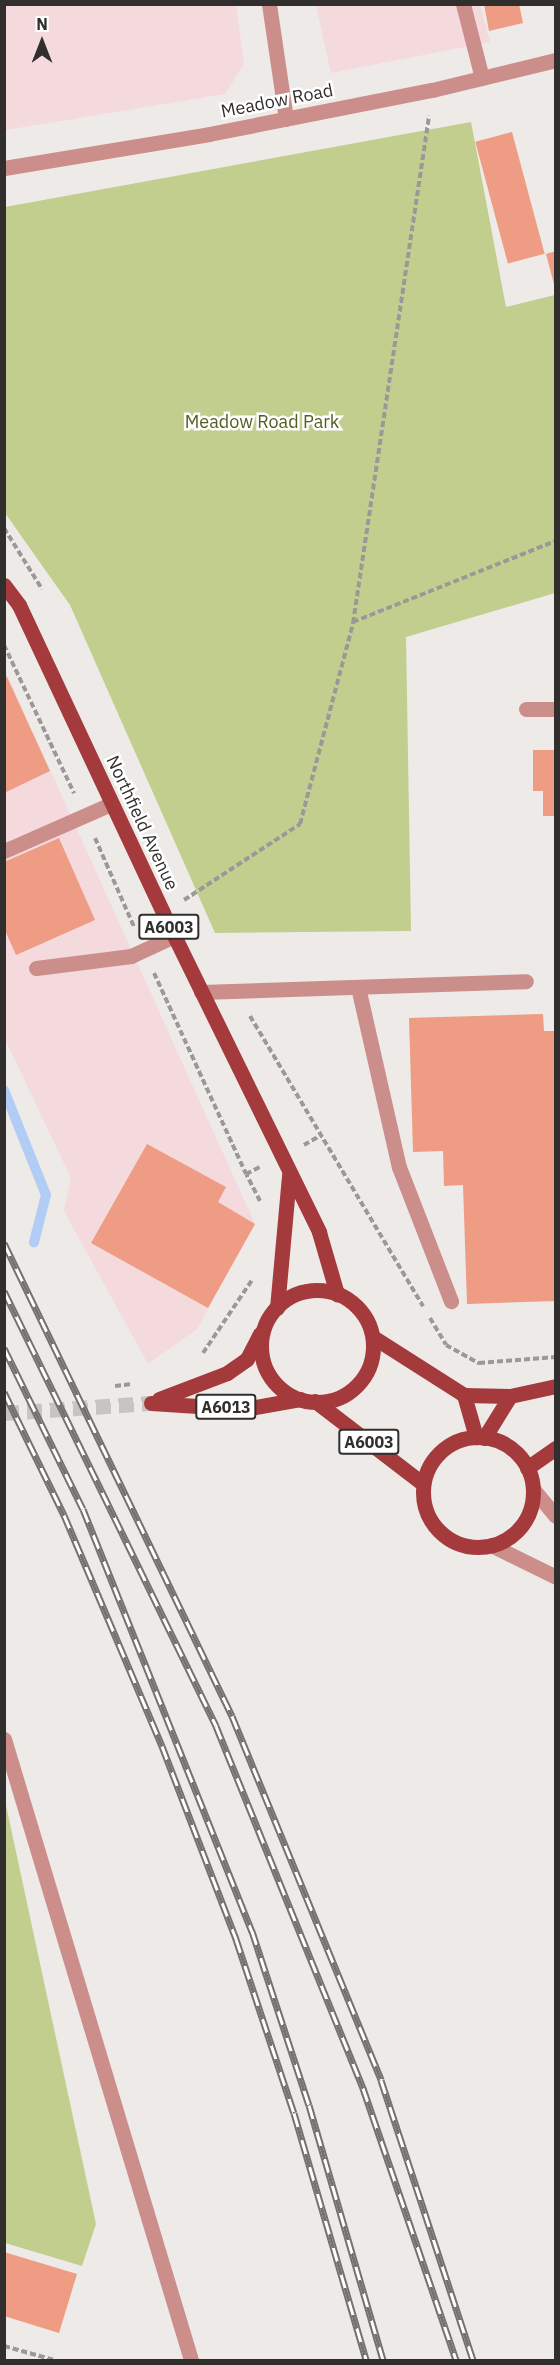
<!DOCTYPE html>
<style>
body{margin:0}
#map{position:relative;width:560px;height:2365px;overflow:hidden;background:#edeae7;font-family:"IBM Plex Sans",sans-serif}
div>[style]{position:absolute}
.commercial>*{inset:0;background:#f4d9dd}
.green>*{inset:0;background:#c2ce8e}
.stream>*{height:10px;margin:-5px;padding:0 5px;transform-origin:5px;border-radius:5px;background:#b2cdf5}
.building>*{inset:0;background:#ee9c83;transform-origin:0 0}
.primary-tunnel>*{height:15px;margin-top:-7.5px;transform-origin:0;background:repeating-linear-gradient(90deg,#c7c5c2 0 15px,transparent 0 23px)}
.path>*{height:4px;margin-top:-2px;transform-origin:0;background:repeating-linear-gradient(90deg,#9b9997 0 6px,transparent 0 9px)}
.service>*{height:15px;margin:-7.5px;padding:0 7.5px;transform-origin:7.5px;border-radius:7.5px;background:#cb8e8a}
.minor>*{height:15px;margin:-7.5px;padding:0 7.5px;transform-origin:7.5px;border-radius:7.5px;background:#cb8e8a}
.tertiary>*{height:15px;margin:-7.5px;padding:0 7.5px;transform-origin:7.5px;border-radius:7.5px;background:#cb8e8a}
.primary>*{height:15px;margin:-7.5px;padding:0 7.5px;transform-origin:7.5px;border-radius:7.5px;background:#a43a3b}
.primary>.ring{margin:-7.5px;padding:0;box-sizing:content-box;background:none;border:15px solid #a43a3b;border-radius:50%}
.rail>*{height:7px;margin-top:-3.5px;transform-origin:0;background:repeating-linear-gradient(90deg,#fff 0 14px,#737270 0 28px);box-sizing:border-box;border-block:2px solid #737270}
span{translate:-50% -50%;white-space:nowrap;text-align:center;line-height:1.15;-webkit-text-stroke:5px #fff;paint-order:stroke}
.shield-label span{padding:2px 4px;background:#fff;border:2px solid;border-radius:4px;-webkit-text-stroke-width:0}
.shield-label{font-size:16px;color:#302f2e;font-weight:700}
.street-label{font-size:18px;color:#302f2e}
.park-label{font-size:18px;color:#545d23}
.frame{position:absolute;inset:0;border:6px solid #302f2e;pointer-events:none}
.north{position:absolute;left:12px;top:12px;width:60px;height:60px;-webkit-text-stroke:4px #fff;paint-order:stroke;rotate:0deg;font-size:16px;font-weight:700;line-height:24px;text-align:center;color:#302f2e}
.north::after{content:'';display:block;margin:auto;width:21px;height:27px;background:#302f2e;clip-path:polygon(50% 0,100% 100%,50% 72%,0 100%)}
</style>
<div id="map">
<div class="commercial">
<i style="clip-path:polygon(5px 4px,236px 5px,244px 64px,225px 94px,5px 130px)"></i>
<i style="clip-path:polygon(316px 5px,480px 5px,490px 42px,331px 73px)"></i>
<i style="clip-path:polygon(5px 670px,255px 1224px,197px 1329px,148px 1364px,64px 1211px,71px 1178px,5px 1039px)"></i>
</div>
<div class="green">
<i style="clip-path:polygon(471px 122px,506px 307px,555px 295px,555px 593px,406px 637px,411px 931px,215px 933px,70px 605px,5px 513px,5px 207px)"></i>
<i style="clip-path:polygon(4px 1796px,96px 2224px,82px 2266px,5px 2243px)"></i>
</div>
<div class="stream">
<i style="left:4px;top:1090px;width:113px;rotate:68.2deg"></i>
<i style="left:46px;top:1195px;width:49px;rotate:104.3deg"></i>
</div>
<div class="building">
<i style="clip-path:polygon(484px 4px,519px 4px,523px 23px,489px 31px)"></i>
<i style="left:512px;top:132px;width:126px;height:38px;rotate:75deg"></i>
<i style="clip-path:polygon(556px 251px,556px 288px,555px 288px,546px 254px)"></i>
<i style="clip-path:polygon(7px 677px,50px 771px,4px 793px,4px 678px)"></i>
<i style="clip-path:polygon(533px 750px,556px 750px,556px 816px,543px 816px,543px 791px,533px 791px)"></i>
<i style="clip-path:polygon(59px 838px,95px 920px,16px 955px,4px 928px,4px 862px)"></i>
<i style="clip-path:polygon(543px 1014px,544px 1031px,556px 1031px,556px 1301px,467px 1304px,463px 1185px,444px 1186px,443px 1151px,413px 1152px,409px 1018px)"></i>
<i style="clip-path:polygon(147px 1144px,226px 1187px,218px 1202px,255px 1224px,208px 1308px,91px 1243px)"></i>
<i style="clip-path:polygon(4px 2252px,77px 2274px,59px 2333px,4px 2316px)"></i>
</div>
<div class="primary-tunnel">
<i style="left:4px;top:1413px;width:147px;rotate:-3.9deg"></i>
</div>
<div class="path">
<i style="left:4px;top:528px;width:72px;rotate:58.1deg"></i>
<i style="left:353px;top:622px;width:219px;rotate:-21.8deg"></i>
<i style="left:4px;top:645px;width:164px;rotate:64.7deg"></i>
<i style="left:95px;top:838px;width:97px;rotate:66.3deg"></i>
<i style="left:184px;top:900px;width:139px;rotate:-33.2deg"></i>
<i style="left:300px;top:824px;width:208px;rotate:-75.2deg"></i>
<i style="left:353px;top:623px;width:513px;rotate:-81.47deg"></i>
<i style="left:154px;top:973px;width:221px;rotate:65.4deg"></i>
<i style="left:250px;top:1016px;width:338px;rotate:59.2deg"></i>
<i style="left:304px;top:1145px;width:20px;rotate:-30deg"></i>
<i style="left:260px;top:1201px;width:30px;rotate:-117deg"></i>
<i style="left:246px;top:1174px;width:16px;rotate:-27deg"></i>
<i style="left:430px;top:1318px;width:31px;rotate:59deg"></i>
<i style="left:446px;top:1345px;width:38px;rotate:29deg"></i>
<i style="left:479px;top:1363px;width:77px;rotate:-4.5deg"></i>
<i style="left:203px;top:1353px;width:88px;rotate:-56.1deg"></i>
<i style="left:115px;top:1386px;width:17px;rotate:-7deg"></i>
<i style="left:4px;top:2346px;width:52px;rotate:15.6deg"></i>
</div>
<div class="service">
<i style="left:463px;top:4px;width:76px;rotate:75.6deg"></i>
<i style="left:526px;top:709px;width:30px"></i>
<i style="left:4px;top:851px;width:117px;rotate:-23.7deg"></i>
<i style="left:36px;top:968px;width:96px;rotate:-7.2deg"></i>
<i style="left:131px;top:956px;width:47px;rotate:-24.9deg"></i>
<i style="left:358px;top:987px;width:185px;rotate:77.2deg"></i>
<i style="left:399px;top:1167px;width:144px;rotate:68.8deg"></i>
<i style="left:201px;top:992px;width:325px;rotate:-1.9deg"></i>
<i style="left:4px;top:1739px;width:649px;rotate:73.24deg"></i>
</div>
<div class="minor">
<i style="left:269px;top:4px;width:116px;rotate:81.6deg"></i>
<i style="left:4px;top:168px;width:208px;rotate:-9.4deg"></i>
<i style="left:209px;top:134px;width:227px;rotate:-11.2deg"></i>
<i style="left:432px;top:90px;width:128px;rotate:-13.6deg"></i>
</div>
<div class="tertiary">
<i style="left:533px;top:1489px;width:35px;rotate:50deg"></i>
<i style="left:491px;top:1545px;width:72px;rotate:26.2deg"></i>
</div>
<div class="primary">
<i style="left:4px;top:585px;width:25px;rotate:53deg"></i>
<i style="left:19px;top:605px;width:340px;rotate:64.9deg"></i>
<i style="left:163px;top:913px;width:355px;rotate:63.9deg"></i>
<i style="left:319px;top:1232px;width:65px;rotate:73.8deg"></i>
<i class="ring" style="left:261px;top:1290px;width:97px;height:97px"></i>
<i style="left:277px;top:1308px;width:133px;rotate:-84.8deg"></i>
<i style="left:373px;top:1337px;width:108px;rotate:32.5deg"></i>
<i style="left:464px;top:1395px;width:46px;rotate:1.2deg"></i>
<i style="left:510px;top:1396px;width:47px;rotate:-12.3deg"></i>
<i style="left:464px;top:1395px;width:44px;rotate:74.1deg"></i>
<i style="left:159px;top:1399px;width:73px;rotate:-20.9deg"></i>
<i style="left:227px;top:1373px;width:24px;rotate:-35deg"></i>
<i style="left:247px;top:1359px;width:28px;rotate:-63deg"></i>
<i style="left:315px;top:1401px;width:136px;rotate:37.5deg"></i>
<i style="left:151px;top:1403px;width:93px;rotate:3.7deg"></i>
<i style="left:244px;top:1409px;width:57px;rotate:-10.1deg"></i>
<i class="ring" style="left:423px;top:1437px;width:95px;height:95px"></i>
<i style="left:484px;top:1438px;width:49px;rotate:-58.2deg"></i>
<i style="left:527px;top:1468px;width:35px;rotate:-35deg"></i>
</div>
<div class="rail">
<i style="left:4px;top:1243px;width:525px;rotate:64.26deg"></i>
<i style="left:232px;top:1716px;width:393px;rotate:67.7deg"></i>
<i style="left:381px;top:2080px;width:295px;rotate:71.8deg"></i>
<i style="left:4px;top:1291px;width:484px;rotate:64deg"></i>
<i style="left:216px;top:1726px;width:391px;rotate:67.9deg"></i>
<i style="left:363px;top:2088px;width:287px;rotate:71.1deg"></i>
<i style="left:4px;top:1348px;width:179px;rotate:63.9deg"></i>
<i style="left:83px;top:1509px;width:455px;rotate:68.2deg"></i>
<i style="left:252px;top:1931px;width:183px;rotate:71.9deg"></i>
<i style="left:309px;top:2105px;width:266px;rotate:73.8deg"></i>
<i style="left:4px;top:1392px;width:137px;rotate:64deg"></i>
<i style="left:64px;top:1515px;width:251px;rotate:67deg"></i>
<i style="left:162px;top:1746px;width:207px;rotate:69deg"></i>
<i style="left:236px;top:1939px;width:183px;rotate:71.6deg"></i>
<i style="left:294px;top:2113px;width:257px;rotate:73.7deg"></i>
</div>
<div class="shield-label">
<span style="left:169px;top:927px">A6003</span>
<span style="left:226px;top:1407px">A6013</span>
<span style="left:369px;top:1442px">A6003</span>
</div>
<div class="street-label">
<span style="left:277px;top:101px;rotate:-11deg">Meadow Road</span>
<span style="left:142px;top:823px;rotate:65deg">Northfield Avenue</span>
</div>
<div class="park-label">
<span style="left:262px;top:422px">Meadow Road Park</span>
</div>
<div class="frame"></div>
<div class="north">N</div>
</div>
